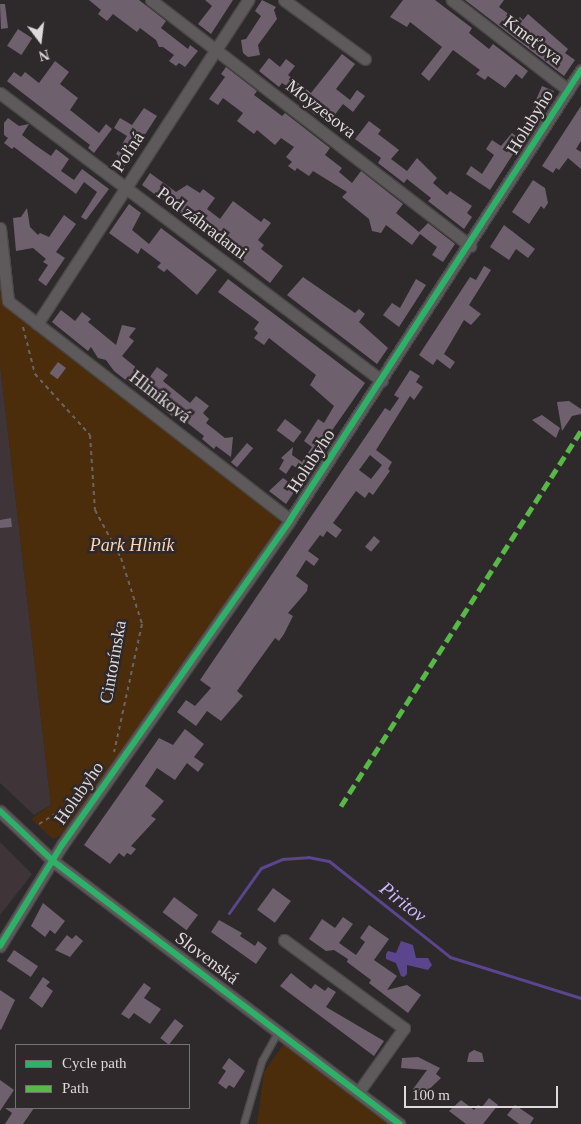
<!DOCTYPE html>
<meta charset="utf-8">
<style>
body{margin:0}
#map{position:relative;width:581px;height:1124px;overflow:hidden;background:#2e2a2c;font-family:Georgia,serif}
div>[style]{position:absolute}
.built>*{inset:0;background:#3f3437}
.green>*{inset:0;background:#4b2d0c}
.water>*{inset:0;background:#5b458d}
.stream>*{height:3px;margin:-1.5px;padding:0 1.5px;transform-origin:1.5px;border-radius:1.5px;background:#5b458d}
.building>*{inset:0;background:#6f606e;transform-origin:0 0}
.path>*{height:2px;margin-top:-1px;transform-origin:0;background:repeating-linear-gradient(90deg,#676566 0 4px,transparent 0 8px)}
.roads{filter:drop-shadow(1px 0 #4a4748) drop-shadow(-1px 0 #4a4748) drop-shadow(0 1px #4a4748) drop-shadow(0 -1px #4a4748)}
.service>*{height:5.5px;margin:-2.75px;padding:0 2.75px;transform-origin:2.75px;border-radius:2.75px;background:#5e5a5c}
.minor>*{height:11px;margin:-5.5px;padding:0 5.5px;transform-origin:5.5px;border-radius:5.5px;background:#5e5a5c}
.quiet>*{height:5px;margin-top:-2.5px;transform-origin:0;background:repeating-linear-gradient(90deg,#58b947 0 10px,transparent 0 15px)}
.cycleway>*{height:6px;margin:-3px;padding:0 3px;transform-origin:3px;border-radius:3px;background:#2db169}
span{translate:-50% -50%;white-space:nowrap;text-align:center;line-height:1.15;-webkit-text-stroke:5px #2f292b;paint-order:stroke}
.street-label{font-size:18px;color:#dedadb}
.park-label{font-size:18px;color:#fcd7b4;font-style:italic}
.water-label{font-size:19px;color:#cabbfd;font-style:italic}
.legend{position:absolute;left:15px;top:1044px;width:175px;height:65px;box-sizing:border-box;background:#2f292b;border:1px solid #757071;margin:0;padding:6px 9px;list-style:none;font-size:15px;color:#dedadb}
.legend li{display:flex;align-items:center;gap:10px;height:25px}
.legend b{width:25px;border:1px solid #757071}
.north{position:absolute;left:15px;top:15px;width:50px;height:50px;-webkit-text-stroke:4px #2f292b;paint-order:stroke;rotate:165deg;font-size:14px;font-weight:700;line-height:20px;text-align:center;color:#dedadb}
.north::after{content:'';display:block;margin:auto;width:18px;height:22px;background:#dedadb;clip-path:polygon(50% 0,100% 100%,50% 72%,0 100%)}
.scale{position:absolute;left:404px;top:1086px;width:154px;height:22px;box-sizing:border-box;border:2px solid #dedadb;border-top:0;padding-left:6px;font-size:15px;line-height:18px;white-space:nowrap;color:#dedadb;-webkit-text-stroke:4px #2f292b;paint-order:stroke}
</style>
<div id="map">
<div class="built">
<i style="clip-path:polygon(0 363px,51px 805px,34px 815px,0 783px)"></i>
<i style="clip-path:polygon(0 842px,32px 874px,0 915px)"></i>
</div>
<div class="green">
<i style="clip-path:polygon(0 272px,4px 300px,18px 316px,278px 517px,280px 523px,278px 531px,65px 833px,53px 839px,31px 819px,51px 805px,0 363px)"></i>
<i style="clip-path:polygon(286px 1041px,394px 1124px,257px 1124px,264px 1072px)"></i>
</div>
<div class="water">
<i style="clip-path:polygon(401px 941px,413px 945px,416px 958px,428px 958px,432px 965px,428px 970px,407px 965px,407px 974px,404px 977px,401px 976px,396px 963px,386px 959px,386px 954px,388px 951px,396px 953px)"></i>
</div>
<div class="stream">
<i style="left:229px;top:913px;width:55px;rotate:-54.6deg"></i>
<i style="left:261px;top:868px;width:23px;rotate:-23deg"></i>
<i style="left:282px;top:859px;width:26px;rotate:-4deg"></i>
<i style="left:308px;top:857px;width:21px;rotate:11deg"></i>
<i style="left:329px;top:861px;width:154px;rotate:38.4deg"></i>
<i style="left:450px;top:957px;width:137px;rotate:17.4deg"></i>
</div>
<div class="building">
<i style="clip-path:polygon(89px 0,139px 0,166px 21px,161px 28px,188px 49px,190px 45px,198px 51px,185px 67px,179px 63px,176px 66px,169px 61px,174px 55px,163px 47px,159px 47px,156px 40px,140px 28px,137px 32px,113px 14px,107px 21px,98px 14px,101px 10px)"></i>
<i style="clip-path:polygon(205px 0,233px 0,211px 34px,198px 24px,212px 6px)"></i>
<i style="clip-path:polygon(262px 0,276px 7px,274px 10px,277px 19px,258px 45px,260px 55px,248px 57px,243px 53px,241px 40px,246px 39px,261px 16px,255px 11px)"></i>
<i style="clip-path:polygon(403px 0,435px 0,472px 28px,469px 33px,489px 49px,493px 44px,528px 71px,522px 79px,516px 74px,505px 88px,488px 76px,485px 80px,476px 74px,480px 70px,453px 50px,429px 81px,421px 74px,442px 47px,410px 22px,407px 27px,390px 17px)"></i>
<i style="clip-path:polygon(465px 0,504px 0,499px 7px,517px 20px,520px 17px,523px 20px,528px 14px,568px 49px,565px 53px,575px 60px,564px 76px)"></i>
<i style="clip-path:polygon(0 4px,5px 4px,8px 28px,1px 29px)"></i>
<i style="left:18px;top:29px;width:17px;height:20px;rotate:33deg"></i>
<i style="clip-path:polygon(342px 54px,355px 64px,336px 89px,350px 100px,357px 90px,365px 96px,353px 112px,343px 104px,330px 121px,318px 111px,315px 115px,297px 100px,293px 97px,296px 93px,282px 83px,279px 87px,259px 71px,269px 58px,280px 67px,286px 59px,295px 66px,288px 75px,311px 93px)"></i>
<i style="clip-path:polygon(55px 61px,69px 72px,60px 84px,78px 98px,70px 110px,99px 133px,106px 124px,112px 129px,94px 153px,88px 148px,90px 145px,7px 81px,14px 72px,21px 77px,25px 72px,39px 83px)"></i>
<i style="clip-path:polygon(226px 67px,257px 91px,254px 95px,282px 116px,285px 113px,330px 148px,325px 155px,342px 168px,339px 172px,352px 183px,361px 171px,403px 204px,396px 213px,419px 232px,428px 223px,455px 244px,443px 262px,432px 255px,437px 247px,420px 234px,412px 245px,386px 225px,381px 233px,372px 231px,369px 219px,342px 197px,347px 192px,313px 171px,309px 176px,297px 168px,295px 171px,288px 166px,292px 162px,286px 157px,294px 147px,281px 138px,275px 145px,257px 130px,254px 134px,237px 121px,243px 113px,223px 98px,218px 105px,209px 99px,225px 77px,221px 74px)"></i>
<i style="left:542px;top:86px;width:13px;height:37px;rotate:23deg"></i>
<i style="clip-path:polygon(581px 106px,581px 141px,576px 149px,581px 152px,581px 169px,568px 158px,559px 170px,556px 168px,553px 173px,542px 166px)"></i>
<i style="clip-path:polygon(144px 108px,157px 116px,122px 170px,115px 164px,119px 156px,116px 154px,127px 136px,114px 128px,120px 118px,132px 125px)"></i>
<i style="clip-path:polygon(8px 118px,19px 126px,29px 124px,22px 135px,35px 145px,51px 156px,56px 149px,69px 159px,61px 171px,74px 180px,82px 169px,109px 189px,86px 220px,81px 217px,97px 192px,84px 182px,76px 194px,14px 147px,12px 149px,4px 143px,8px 138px,4px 135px,4px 123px)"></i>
<i style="clip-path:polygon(369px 121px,381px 130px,378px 134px,399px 150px,391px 159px,407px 171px,417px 158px,437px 178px,433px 183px,447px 195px,450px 191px,472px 206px,467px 213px,472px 217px,464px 229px,428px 201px,431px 198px,407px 179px,404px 183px,378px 163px,381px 158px,355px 139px)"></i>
<i style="clip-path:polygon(512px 133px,522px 140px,490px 190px,466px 174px,471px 166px,482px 174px,494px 155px,486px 149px,492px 140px,501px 146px)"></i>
<i style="clip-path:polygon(150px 173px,176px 192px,187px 185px,200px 193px,203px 189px,215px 198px,207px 209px,220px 219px,233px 201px,261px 222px,264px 218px,271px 223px,258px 240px,264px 245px,261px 249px,283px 266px,270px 283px,242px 261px,237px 254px,142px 185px)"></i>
<i style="clip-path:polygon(533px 180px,545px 188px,548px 203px,544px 209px,541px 206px,529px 224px,512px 212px)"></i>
<i style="clip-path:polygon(129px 204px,141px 213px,132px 230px,149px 244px,161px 228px,217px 270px,197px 295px,167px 269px,164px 272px,157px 267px,161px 263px,141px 248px,138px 254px,109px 233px)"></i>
<i style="clip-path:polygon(27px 208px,30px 227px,38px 235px,40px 233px,49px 237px,64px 215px,76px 224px,56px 252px,65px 258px,46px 286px,38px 280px,48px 265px,43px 262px,46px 259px,33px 248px,16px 251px,13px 218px,21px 217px)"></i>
<i style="clip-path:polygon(504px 225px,535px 249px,528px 258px,516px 249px,509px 260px,490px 247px)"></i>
<i style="clip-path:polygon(484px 266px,491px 270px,469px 305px,481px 314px,471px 325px,464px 320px,444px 354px,455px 362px,450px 369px,437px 359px,433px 365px,419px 355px,470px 277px,476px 280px)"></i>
<i style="clip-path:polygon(303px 277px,355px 313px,359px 309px,365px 314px,359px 322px,388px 348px,377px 364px,287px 295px)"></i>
<i style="clip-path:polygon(228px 279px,365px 383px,310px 462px,312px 464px,306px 474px,292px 465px,286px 474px,279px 469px,284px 460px,281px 458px,293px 447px,292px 455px,302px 462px,312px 447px,304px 441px,318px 419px,324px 423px,334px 406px,310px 385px,316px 375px,269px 338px,264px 345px,254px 338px,258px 333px,254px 329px,259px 322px,218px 292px)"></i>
<i style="clip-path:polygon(416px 279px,426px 285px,399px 327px,383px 315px,392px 303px,400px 308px)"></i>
<i style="clip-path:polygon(61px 310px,75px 321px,82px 312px,91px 319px,88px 322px,116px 345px,122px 325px,136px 328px,129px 337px,134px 341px,122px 356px,149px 378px,157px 367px,168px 375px,163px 381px,190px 403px,196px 396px,209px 406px,203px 413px,209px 419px,206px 423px,225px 438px,233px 437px,231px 457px,216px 446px,214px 449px,202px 439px,204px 436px,176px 414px,173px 417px,168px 413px,114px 371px,106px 360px,98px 358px,91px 347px,88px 351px,52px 322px)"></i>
<i style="left:58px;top:362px;width:10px;height:14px;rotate:37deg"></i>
<i style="clip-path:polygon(evenodd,410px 370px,420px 376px,416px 382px,423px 387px,414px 400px,410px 396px,376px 450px,392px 462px,388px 469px,390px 471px,373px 495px,369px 492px,365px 498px,356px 491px,333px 523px,342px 530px,336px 538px,327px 531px,323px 537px,320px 535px,308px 551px,319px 559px,314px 566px,306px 560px,296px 576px,308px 585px,307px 591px,288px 613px,293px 616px,284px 634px,279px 641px,275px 638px,237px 691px,243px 696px,221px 721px,207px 711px,196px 726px,177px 712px,186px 700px,195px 706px,211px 688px,200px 680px,385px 408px,390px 411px,399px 398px,394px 395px,410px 370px,370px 455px,382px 465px,371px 479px,359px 470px,370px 455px)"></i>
<i style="clip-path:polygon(569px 401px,581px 409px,581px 414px,572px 416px,562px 431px,557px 402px)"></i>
<i style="clip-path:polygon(542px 415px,560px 428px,556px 438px,532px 420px)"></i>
<i style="left:285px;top:419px;width:21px;height:14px;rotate:37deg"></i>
<i style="left:247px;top:443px;width:8px;height:25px;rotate:40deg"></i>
<i style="clip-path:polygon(283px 478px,293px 485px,290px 489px,294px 492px,286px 504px,269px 491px)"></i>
<i style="clip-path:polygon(11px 518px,12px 527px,0 528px,0 520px)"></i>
<i style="left:374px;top:536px;width:8px;height:14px;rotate:40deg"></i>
<i style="clip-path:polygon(185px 729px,204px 744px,194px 757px,204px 764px,198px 772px,187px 763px,175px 780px,157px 768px,145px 786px,164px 801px,151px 816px,156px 819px,131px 846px,136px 849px,131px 855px,127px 853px,124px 857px,119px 853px,110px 864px,84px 845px,159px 738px,173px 745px)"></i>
<i style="left:273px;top:888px;width:22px;height:27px;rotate:36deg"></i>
<i style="left:174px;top:897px;width:30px;height:19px;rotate:37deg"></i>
<i style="clip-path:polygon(43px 903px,65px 921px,55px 934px,50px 930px,45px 937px,31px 926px)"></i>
<i style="clip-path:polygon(343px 917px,353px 924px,339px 943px,356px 955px,365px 942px,360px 938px,369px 925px,389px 939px,374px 960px,397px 976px,387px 990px,407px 985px,421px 995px,408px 1013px,369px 983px,371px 980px,347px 962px,348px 959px,334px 950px,326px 951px,309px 939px,322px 919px,335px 928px)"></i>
<i style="clip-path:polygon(219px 920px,242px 933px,240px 936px,255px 946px,258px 941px,267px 948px,256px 964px,211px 932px)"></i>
<i style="clip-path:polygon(67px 935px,72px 939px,76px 935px,83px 941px,70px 957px,55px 950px)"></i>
<i style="left:14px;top:950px;width:29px;height:13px;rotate:34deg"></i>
<i style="clip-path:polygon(291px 973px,311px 989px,315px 984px,325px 991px,328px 987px,336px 992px,326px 1007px,384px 1041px,374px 1056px,280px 986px)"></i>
<i style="clip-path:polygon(43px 977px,50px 982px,46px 986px,53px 991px,42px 1008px,29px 998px)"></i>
<i style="clip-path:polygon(144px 983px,151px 988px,144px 998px,161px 1009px,150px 1024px,134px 1013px,129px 1019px,121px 1014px)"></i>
<i style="clip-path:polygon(0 990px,15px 1000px,1px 1030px,0 1029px)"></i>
<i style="left:175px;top:1019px;width:11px;height:24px;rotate:38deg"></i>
<i style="clip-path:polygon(474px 1050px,482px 1053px,484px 1062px,467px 1062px,469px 1053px)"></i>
<i style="clip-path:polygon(418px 1057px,440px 1068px,436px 1074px,441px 1078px,422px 1096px,413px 1089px,427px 1070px,401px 1068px,402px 1058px)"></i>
<i style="clip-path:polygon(229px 1058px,245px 1071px,234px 1088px,229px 1085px,226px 1089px,218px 1083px,226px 1071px,222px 1068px)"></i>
<i style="clip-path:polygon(0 1080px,14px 1090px,0 1111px)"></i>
<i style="clip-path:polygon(489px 1098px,498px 1105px,483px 1124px,466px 1124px,449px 1111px,461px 1100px,474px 1110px,478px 1105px,482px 1107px)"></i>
<i style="clip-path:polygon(515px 1105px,534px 1118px,530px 1124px,519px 1124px,507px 1115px)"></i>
<i style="clip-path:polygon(5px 1108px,34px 1108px,23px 1124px,5px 1124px,12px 1113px)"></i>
</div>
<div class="path">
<i style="left:23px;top:327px;width:49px;rotate:75.7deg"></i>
<i style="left:35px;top:374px;width:82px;rotate:48deg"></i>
<i style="left:90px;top:435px;width:75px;rotate:86.2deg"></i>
<i style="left:95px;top:510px;width:55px;rotate:61.6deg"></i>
<i style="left:121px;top:558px;width:69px;rotate:72.3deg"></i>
<i style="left:142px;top:624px;width:131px;rotate:102.3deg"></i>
<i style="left:39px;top:824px;width:51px;rotate:-32.1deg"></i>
</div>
<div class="roads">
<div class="service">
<i style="left:244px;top:1124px;width:65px;rotate:-73.8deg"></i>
<i style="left:262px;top:1062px;width:35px;rotate:-61deg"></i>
</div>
<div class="minor">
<i style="left:151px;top:0;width:403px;rotate:37.6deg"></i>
<i style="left:284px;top:0;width:100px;rotate:36.1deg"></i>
<i style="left:452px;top:0;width:147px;rotate:37.8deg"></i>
<i style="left:0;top:93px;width:478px;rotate:37deg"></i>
<i style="left:0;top:228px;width:73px;rotate:83.7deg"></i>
<i style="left:8px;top:301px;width:357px;rotate:37.8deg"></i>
<i style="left:37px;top:324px;width:387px;rotate:-56.9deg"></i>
<i style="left:0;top:811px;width:73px;rotate:43.3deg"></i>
<i style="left:53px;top:861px;width:435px;rotate:37.2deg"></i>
<i style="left:284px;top:940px;width:149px;rotate:36.3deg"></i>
<i style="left:404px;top:1028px;width:77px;rotate:125.5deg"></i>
<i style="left:0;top:946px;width:119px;rotate:-58.5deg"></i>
<i style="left:62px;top:845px;width:397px;rotate:-54.9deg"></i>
<i style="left:290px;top:520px;width:536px;rotate:-57.11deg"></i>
</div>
</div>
<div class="quiet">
<i style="left:341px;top:806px;width:445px;rotate:-57.4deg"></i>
</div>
<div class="cycleway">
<i style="left:0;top:811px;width:73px;rotate:43.3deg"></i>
<i style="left:53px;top:861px;width:435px;rotate:37.2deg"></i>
<i style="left:0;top:946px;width:119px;rotate:-58.5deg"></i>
<i style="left:62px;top:845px;width:397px;rotate:-54.9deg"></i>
<i style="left:290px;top:520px;width:536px;rotate:-57.11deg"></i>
</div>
<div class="street-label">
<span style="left:533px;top:40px;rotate:37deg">Kmeťova</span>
<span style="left:321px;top:109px;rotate:38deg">Moyzesova</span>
<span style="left:530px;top:122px;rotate:-58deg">Holubyho</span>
<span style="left:128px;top:152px;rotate:-57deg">Poľná</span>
<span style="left:202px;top:223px;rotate:37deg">Pod záhradami</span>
<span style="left:160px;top:397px;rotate:38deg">Hliníková</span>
<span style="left:311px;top:461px;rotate:-57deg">Holubyho</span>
<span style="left:113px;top:662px;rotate:-80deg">Cintorínska</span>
<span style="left:79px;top:793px;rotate:-55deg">Holubyho</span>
<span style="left:207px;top:958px;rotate:37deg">Slovenská</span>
</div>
<div class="park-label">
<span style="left:132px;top:545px">Park Hliník</span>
</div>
<div class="water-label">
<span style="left:403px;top:902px;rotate:38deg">Piritov</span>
</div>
<ul class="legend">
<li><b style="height:6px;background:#2db169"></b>Cycle path</li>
<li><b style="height:6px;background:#58b947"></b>Path</li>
</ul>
<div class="north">N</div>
<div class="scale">100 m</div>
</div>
